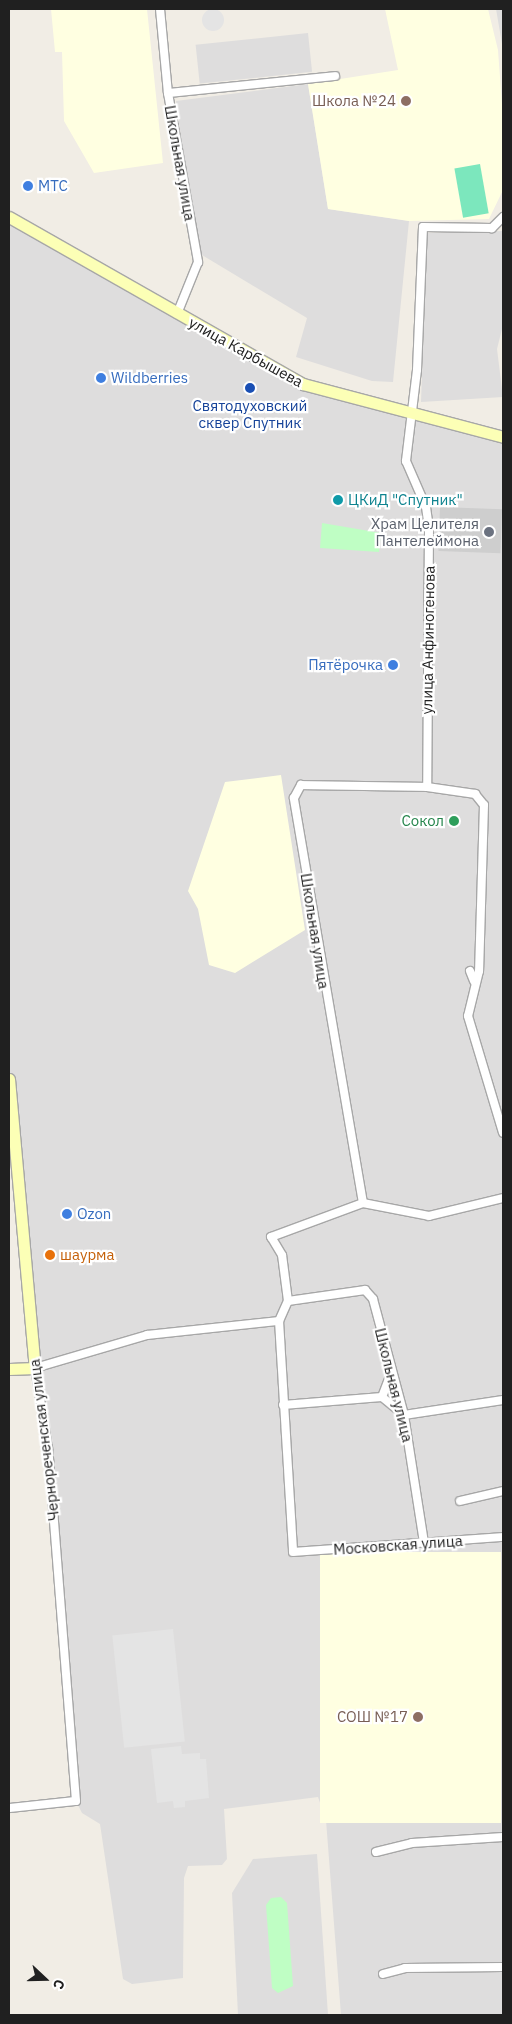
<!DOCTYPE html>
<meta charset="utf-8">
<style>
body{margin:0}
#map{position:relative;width:512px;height:2024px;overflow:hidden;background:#f1ede5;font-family:"IBM Plex Sans",sans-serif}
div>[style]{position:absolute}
.residential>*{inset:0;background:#dedddd;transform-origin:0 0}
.education>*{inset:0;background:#ffffe1;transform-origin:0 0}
.religious>*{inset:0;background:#cecece;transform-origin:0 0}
.park>*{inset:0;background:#bffec4}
.pitch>*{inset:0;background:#7ce7bd;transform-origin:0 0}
.parking>*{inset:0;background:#e4e4e4;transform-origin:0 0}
.round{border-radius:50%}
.roads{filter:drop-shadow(1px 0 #a7a7a7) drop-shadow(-1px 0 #a7a7a7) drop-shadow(0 1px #a7a7a7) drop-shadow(0 -1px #a7a7a7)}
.minor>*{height:8px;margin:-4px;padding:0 4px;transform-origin:4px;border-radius:4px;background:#fff}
.secondary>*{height:11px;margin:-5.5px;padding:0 5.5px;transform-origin:5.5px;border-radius:5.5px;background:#fcffb6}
.dots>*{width:14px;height:14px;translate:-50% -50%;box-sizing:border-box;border:2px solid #fff;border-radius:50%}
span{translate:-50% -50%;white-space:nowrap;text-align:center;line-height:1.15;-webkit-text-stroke:4.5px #fff;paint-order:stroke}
.education-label{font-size:15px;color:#785e54}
.right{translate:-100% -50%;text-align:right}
.street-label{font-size:15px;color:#202020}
.shop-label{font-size:15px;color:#366cbe}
.left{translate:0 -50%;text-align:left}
.transit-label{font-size:15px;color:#164399}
.culture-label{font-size:15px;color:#0d838f}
.worship-label{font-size:15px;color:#5b616d}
.leisure-label{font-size:15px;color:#27864d}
.food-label{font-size:15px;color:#c56008}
.frame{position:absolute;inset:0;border:10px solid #202020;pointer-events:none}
.north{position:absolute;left:20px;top:1954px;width:50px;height:50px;-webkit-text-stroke:4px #fff;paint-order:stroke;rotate:111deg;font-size:14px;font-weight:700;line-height:20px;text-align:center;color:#202020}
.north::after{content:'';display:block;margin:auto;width:18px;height:22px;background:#202020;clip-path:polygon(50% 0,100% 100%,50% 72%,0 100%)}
</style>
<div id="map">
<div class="residential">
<i style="clip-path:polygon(496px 9px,503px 9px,503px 67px,502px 44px)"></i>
<i style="left:308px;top:33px;width:39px;height:113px;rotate:84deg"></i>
<i style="clip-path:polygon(308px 84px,328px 209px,409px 221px,393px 382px,372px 381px,296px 357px,307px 318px,197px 252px,176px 101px)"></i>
<i style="clip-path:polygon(9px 216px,303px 384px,502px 437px,503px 2015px,341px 2015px,326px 1820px,318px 1797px,224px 1809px,227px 1859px,222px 1865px,188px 1866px,184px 1878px,183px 1978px,132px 1984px,123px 1979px,100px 1824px,82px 1813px,76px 1801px,9px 1079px)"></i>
<i style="clip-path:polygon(503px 231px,503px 325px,497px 349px,503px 397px,421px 402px,427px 233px)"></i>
<i style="clip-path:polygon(317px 1854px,328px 2015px,238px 2015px,232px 1893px,253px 1859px)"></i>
</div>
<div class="education">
<i style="clip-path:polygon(51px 9px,147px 9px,163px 163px,94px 173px,64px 121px,62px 52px,55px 52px)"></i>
<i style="clip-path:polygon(385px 9px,488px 9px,498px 50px,503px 118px,503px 190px,489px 219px,409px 221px,328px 209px,308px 84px,398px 70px)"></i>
<i style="clip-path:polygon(281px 775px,305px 930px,235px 973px,209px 965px,198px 909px,188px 891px,225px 782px)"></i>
<i style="left:501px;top:1552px;width:271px;height:181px;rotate:90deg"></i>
</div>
<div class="religious">
<i style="left:440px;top:507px;width:62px;height:44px;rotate:2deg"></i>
</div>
<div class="park">
<i style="clip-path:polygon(322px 523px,381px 533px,379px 552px,320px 548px)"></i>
<i style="clip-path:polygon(281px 1897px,287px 1903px,293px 1986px,278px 1993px,272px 1988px,266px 1905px,271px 1898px)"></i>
</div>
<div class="pitch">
<i style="left:480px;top:164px;width:50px;height:26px;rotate:80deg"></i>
</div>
<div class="parking">
<i class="round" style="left:202px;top:9px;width:22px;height:22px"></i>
<i style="left:173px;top:1629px;width:113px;height:61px;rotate:84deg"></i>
<i style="clip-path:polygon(181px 1746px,182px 1754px,200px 1753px,200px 1759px,206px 1759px,209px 1798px,185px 1801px,185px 1807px,174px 1808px,173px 1801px,157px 1803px,151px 1749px)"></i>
</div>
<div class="roads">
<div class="minor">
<i style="left:160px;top:9px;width:84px;rotate:84.6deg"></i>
<i style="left:168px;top:93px;width:172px;rotate:79.9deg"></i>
<i style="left:198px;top:262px;width:56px;rotate:112deg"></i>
<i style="left:168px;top:93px;width:168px;rotate:-5.8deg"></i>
<i style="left:503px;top:217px;width:16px;rotate:135deg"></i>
<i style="left:492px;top:228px;width:69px;rotate:-179.2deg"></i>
<i style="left:423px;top:227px;width:143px;rotate:92.4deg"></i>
<i style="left:417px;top:370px;width:92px;rotate:96.9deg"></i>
<i style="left:406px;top:461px;width:50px;rotate:66.5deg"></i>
<i style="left:426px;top:507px;width:22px;rotate:82deg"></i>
<i style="left:429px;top:529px;width:258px;rotate:90.4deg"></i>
<i style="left:427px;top:787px;width:49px;rotate:8.3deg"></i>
<i style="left:475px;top:794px;width:14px;rotate:51deg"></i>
<i style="left:484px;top:805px;width:166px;rotate:91.7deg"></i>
<i style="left:479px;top:971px;width:46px;rotate:103.7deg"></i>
<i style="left:468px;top:1016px;width:122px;rotate:73.3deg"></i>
<i style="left:470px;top:971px;width:11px;rotate:68deg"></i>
<i style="left:363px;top:1203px;width:411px;rotate:-99.7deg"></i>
<i style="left:294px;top:798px;width:15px;rotate:-62deg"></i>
<i style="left:301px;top:785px;width:126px;rotate:0.9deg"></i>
<i style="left:288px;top:1301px;width:78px;rotate:-8.1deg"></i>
<i style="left:365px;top:1290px;width:12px;rotate:48deg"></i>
<i style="left:373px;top:1299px;width:120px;rotate:75deg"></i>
<i style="left:404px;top:1415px;width:130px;rotate:81.1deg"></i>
<i style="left:279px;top:1321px;width:22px;rotate:-66deg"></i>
<i style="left:288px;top:1301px;width:46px;rotate:-97.4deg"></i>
<i style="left:282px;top:1255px;width:21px;rotate:-121deg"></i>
<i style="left:271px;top:1237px;width:98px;rotate:-20.3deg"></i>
<i style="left:363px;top:1203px;width:67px;rotate:11.1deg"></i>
<i style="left:429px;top:1216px;width:76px;rotate:-13.7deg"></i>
<i style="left:382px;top:1397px;width:26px;rotate:-69deg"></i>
<i style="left:283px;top:1405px;width:99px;rotate:-4.6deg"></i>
<i style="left:382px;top:1397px;width:28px;rotate:39deg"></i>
<i style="left:404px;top:1415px;width:100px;rotate:-8.6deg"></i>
<i style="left:460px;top:1501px;width:44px;rotate:-13.1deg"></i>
<i style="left:9px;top:1808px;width:67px;rotate:-6deg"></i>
<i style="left:76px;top:1801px;width:354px;rotate:-94.5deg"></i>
<i style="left:48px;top:1448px;width:81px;rotate:-99.2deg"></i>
<i style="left:35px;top:1368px;width:117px;rotate:-16.4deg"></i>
<i style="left:147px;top:1335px;width:133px;rotate:-6.1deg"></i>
<i style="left:279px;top:1321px;width:231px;rotate:86.5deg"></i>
<i style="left:293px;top:1552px;width:211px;rotate:-4.1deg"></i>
<i style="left:376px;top:1852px;width:37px;rotate:-14deg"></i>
<i style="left:412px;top:1843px;width:91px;rotate:-3.8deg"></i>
<i style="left:383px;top:1974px;width:23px;rotate:-15deg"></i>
<i style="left:405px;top:1968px;width:98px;rotate:-0.6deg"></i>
</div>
<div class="secondary">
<i style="left:9px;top:217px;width:338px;rotate:29.6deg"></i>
<i style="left:303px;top:384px;width:207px;rotate:14.8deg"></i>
<i style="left:9px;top:1079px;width:290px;rotate:84.9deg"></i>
<i style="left:35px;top:1368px;width:26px;rotate:178deg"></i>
</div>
</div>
<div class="dots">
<i style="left:406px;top:101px;background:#8d6e63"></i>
<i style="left:28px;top:186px;background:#3f7fe0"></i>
<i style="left:101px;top:378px;background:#3f7fe0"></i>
<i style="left:250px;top:388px;background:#1a4fb4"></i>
<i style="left:338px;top:500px;background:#0f9aa8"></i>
<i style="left:489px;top:532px;background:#6b7280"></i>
<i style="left:393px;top:665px;background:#3f7fe0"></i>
<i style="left:454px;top:821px;background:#2e9e5b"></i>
<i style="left:67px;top:1214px;background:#3f7fe0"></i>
<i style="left:50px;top:1255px;background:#e8710a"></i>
<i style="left:418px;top:1717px;background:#8d6e63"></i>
</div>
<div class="education-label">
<span class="right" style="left:396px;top:101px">Школа №24</span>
<span class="right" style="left:408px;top:1717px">СОШ №17</span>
</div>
<div class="street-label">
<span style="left:180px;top:163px;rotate:80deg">Школьная улица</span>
<span style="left:246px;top:352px;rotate:29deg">улица Карбышева</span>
<span style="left:428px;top:640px;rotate:-89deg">улица Анфиногенова</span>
<span style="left:315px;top:931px;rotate:81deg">Школьная улица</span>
<span style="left:394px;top:1385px;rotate:76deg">Школьная улица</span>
<span style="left:44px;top:1440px;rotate:-97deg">Чернореченская улица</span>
<span style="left:398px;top:1545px;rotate:-4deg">Московская улица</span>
</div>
<div class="shop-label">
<span class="left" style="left:38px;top:186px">МТС</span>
<span class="left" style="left:111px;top:378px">Wildberries</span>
<span class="right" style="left:383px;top:665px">Пятёрочка</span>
<span class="left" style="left:77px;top:1214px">Ozon</span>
</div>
<div class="transit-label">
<span style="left:250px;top:414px">Святодуховский<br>сквер Спутник</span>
</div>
<div class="culture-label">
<span class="left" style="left:348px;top:500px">ЦКиД "Спутник"</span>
</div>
<div class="worship-label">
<span class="right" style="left:479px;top:532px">Храм Целителя<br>Пантелеймона</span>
</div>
<div class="leisure-label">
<span class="right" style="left:444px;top:821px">Сокол</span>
</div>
<div class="food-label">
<span class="left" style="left:60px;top:1255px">шаурма</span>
</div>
<div class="frame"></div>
<div class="north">С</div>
</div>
